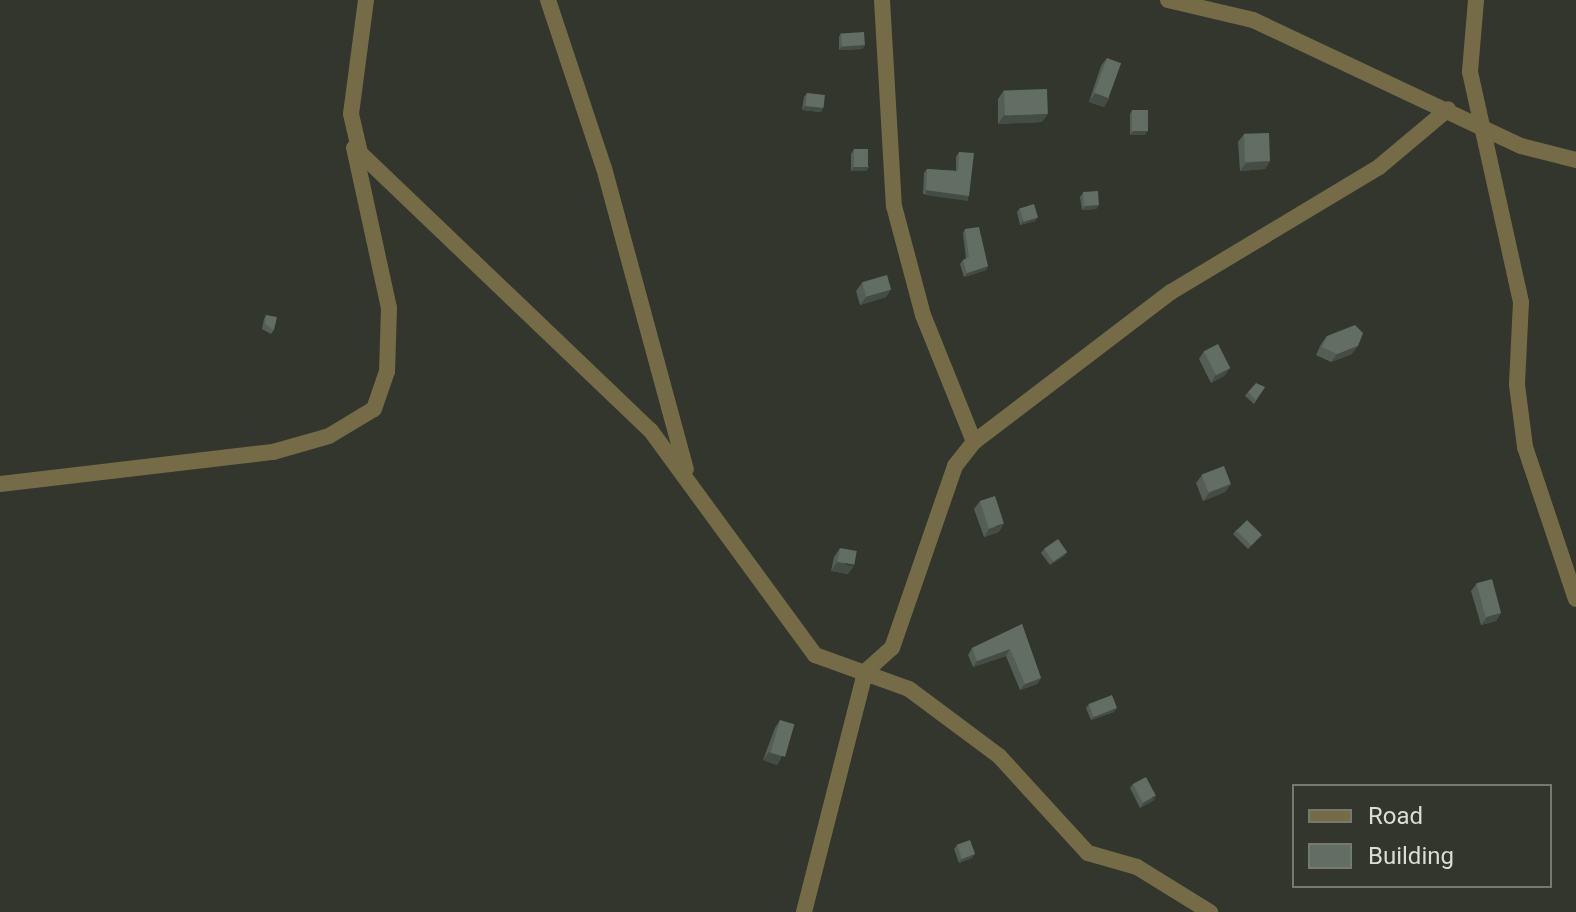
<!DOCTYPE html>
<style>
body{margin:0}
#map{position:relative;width:1576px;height:912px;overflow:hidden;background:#32362c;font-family:Roboto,sans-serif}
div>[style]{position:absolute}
.minor>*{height:16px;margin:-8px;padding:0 8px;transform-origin:8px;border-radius:8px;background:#756c47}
.wall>*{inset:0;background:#545e56}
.shaded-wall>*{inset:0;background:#454c46;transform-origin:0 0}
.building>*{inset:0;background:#626d64;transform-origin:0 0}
span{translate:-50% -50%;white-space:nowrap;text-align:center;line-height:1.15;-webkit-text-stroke:6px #32362c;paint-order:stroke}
.legend{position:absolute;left:1292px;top:784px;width:260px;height:104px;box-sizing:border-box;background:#32362c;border:2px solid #767970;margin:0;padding:10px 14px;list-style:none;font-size:24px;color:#dbddd7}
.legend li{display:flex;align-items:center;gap:16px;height:40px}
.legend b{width:40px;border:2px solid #767970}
</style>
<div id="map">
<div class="minor">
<i style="left:366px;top:0;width:115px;rotate:97.5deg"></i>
<i style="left:351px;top:114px;width:40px;rotate:77deg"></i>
<i style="left:360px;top:153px;width:402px;rotate:43.7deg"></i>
<i style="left:651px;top:431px;width:278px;rotate:53.8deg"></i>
<i style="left:815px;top:655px;width:100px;rotate:19.9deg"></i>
<i style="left:909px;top:689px;width:112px;rotate:36.7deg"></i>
<i style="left:999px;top:756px;width:132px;rotate:47.5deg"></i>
<i style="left:1088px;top:853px;width:51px;rotate:15.9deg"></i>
<i style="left:1137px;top:867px;width:86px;rotate:31.7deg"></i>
<i style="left:548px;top:0;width:177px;rotate:71.6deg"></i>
<i style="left:604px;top:168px;width:312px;rotate:74.8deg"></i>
<i style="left:882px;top:0;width:206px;rotate:86.7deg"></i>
<i style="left:894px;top:206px;width:113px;rotate:75.1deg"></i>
<i style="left:923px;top:315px;width:137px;rotate:68.1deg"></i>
<i style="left:1168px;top:0;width:87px;rotate:13.2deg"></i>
<i style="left:1253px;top:20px;width:296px;rotate:25.2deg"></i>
<i style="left:1521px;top:146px;width:57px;rotate:14.3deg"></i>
<i style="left:1476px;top:0;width:72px;rotate:94.8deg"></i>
<i style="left:1470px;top:72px;width:236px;rotate:77.5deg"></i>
<i style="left:1521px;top:302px;width:83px;rotate:92.8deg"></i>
<i style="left:1517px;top:385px;width:63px;rotate:82.6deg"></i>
<i style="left:1525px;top:447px;width:160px;rotate:71.5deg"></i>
<i style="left:0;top:484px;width:275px;rotate:-6.7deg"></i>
<i style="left:273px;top:452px;width:58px;rotate:-15.9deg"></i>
<i style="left:329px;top:436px;width:52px;rotate:-31deg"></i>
<i style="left:374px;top:409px;width:39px;rotate:-71deg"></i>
<i style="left:387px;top:372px;width:64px;rotate:-88.2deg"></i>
<i style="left:389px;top:308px;width:164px;rotate:-102.3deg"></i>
<i style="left:804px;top:912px;width:248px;rotate:-75.7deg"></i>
<i style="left:865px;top:672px;width:36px;rotate:-42deg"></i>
<i style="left:892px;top:648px;width:193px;rotate:-70.9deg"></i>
<i style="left:955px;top:466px;width:31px;rotate:-52deg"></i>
<i style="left:974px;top:442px;width:248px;rotate:-37.3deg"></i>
<i style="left:1171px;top:292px;width:243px;rotate:-31deg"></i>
<i style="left:1379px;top:167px;width:90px;rotate:-40deg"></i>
</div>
<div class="wall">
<i style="clip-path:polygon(841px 33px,865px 45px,862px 49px,839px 50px,839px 37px)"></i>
<i style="clip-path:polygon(1107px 58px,1109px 98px,1104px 107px,1089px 102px,1101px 66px)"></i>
<i style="clip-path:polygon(1004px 90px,1042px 122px,998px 124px,998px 99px)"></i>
<i style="clip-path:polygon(807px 93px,823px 108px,821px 112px,802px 110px,804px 97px)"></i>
<i style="clip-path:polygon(1132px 110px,1145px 135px,1130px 135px,1130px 114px)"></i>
<i style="clip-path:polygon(1244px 134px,1270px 161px,1265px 169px,1240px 171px,1238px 142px)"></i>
<i style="clip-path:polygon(854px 149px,869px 167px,866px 171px,851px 171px,851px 154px)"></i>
<i style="clip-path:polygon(959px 152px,966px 200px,923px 194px,924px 173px,927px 169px,956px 171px,956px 157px)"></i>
<i style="clip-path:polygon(1083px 193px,1099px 205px,1096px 209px,1082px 210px,1080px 197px)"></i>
<i style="clip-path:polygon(1020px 208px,1035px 221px,1020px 225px,1017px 212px)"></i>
<i style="clip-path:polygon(965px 229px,988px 266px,986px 270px,964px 277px,960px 264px,963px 260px,966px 259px,963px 233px)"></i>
<i style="clip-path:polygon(862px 283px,891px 289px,886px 297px,860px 305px,856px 291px)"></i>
<i style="clip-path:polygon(266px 315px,274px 330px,271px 334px,262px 329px,264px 319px)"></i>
<i style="clip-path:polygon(1327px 336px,1352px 354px,1331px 362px,1316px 355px,1321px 344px)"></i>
<i style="clip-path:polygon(1204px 351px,1230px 368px,1224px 376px,1211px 383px,1199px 359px)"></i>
<i style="clip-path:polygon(1265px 387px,1254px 404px,1245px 396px,1248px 392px)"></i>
<i style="clip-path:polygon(1202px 475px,1231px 484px,1225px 492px,1203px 501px,1196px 483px)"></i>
<i style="clip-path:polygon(980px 501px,999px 532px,984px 537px,974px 509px)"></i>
<i style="clip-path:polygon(1236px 530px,1262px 535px,1248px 549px,1233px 534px)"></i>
<i style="clip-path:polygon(840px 548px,848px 574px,831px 571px,834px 557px)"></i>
<i style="clip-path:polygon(1044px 549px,1067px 552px,1064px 556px,1050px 565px,1041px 553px)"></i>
<i style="clip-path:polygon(1477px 583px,1501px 613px,1496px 621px,1481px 625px,1471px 591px)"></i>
<i style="clip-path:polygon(1022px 624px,1041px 678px,1037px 684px,1020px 690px,1006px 656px,973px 667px,968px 655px,972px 648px)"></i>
<i style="clip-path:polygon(1089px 704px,1114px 712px,1091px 720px,1086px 708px)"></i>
<i style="clip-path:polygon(780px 720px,782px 756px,777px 765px,763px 760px,775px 728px)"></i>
<i style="clip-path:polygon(1133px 784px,1154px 800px,1140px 808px,1130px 788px)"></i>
<i style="clip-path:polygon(957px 845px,972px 858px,959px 863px,954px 849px)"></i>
</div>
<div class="shaded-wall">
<i style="clip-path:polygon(865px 45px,862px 49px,839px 50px,842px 46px)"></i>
<i style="clip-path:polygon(1095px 93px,1109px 98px,1104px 107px,1089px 102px)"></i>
<i style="clip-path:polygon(805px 106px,823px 108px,821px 112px,802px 110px)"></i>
<i style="clip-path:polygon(1048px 114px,1042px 122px,998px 124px,1004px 115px)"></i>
<i style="clip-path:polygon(1133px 131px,1148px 131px,1145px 135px,1130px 135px)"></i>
<i style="clip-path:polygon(1270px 161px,1265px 169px,1240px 171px,1246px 163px)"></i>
<i style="clip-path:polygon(854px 167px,869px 167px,866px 171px,851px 171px)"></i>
<i style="left:926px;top:190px;width:43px;height:5px;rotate:8deg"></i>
<i style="clip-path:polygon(1099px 205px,1096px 209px,1082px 210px,1085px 206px)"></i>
<i style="clip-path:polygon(1038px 217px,1035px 221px,1020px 225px,1023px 221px)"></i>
<i style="clip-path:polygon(988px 266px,986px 270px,964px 277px,967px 273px)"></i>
<i style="clip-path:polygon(891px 289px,886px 297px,860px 305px,866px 297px)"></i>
<i style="clip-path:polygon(1358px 346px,1352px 354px,1331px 362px,1337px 354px)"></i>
<i style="clip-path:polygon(1230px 368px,1224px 376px,1211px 383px,1216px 374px)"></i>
<i style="clip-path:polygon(1231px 484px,1225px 492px,1203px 501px,1209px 493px)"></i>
<i style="clip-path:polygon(1004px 524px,999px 532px,984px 537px,989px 529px)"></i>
<i style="clip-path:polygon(1067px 552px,1064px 556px,1050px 565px,1053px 561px)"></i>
<i style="clip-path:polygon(837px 562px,854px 566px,848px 574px,831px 571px)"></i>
<i style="clip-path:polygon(1501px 613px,1496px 621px,1481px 625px,1487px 617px)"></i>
<i style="clip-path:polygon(1010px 649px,1006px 656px,973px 667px,977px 661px)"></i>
<i style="clip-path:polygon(1041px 678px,1037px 684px,1020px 690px,1025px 684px)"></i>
<i style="clip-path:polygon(1117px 708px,1114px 712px,1091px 720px,1094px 716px)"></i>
<i style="clip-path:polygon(769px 752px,782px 756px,777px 765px,763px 760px)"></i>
<i style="clip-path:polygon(1156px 796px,1154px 800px,1140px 808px,1143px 803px)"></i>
<i style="clip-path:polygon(975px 854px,972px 858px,959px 863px,962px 859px)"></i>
</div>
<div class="building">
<i style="left:864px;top:32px;width:13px;height:23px;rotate:86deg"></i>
<i style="left:1107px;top:58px;width:15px;height:37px;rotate:20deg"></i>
<i style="left:1047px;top:89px;width:25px;height:43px;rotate:88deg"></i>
<i style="left:807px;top:93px;width:18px;height:13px;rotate:6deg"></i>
<i style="left:1132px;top:110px;width:16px;height:21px"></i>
<i style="left:1269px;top:133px;width:28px;height:25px;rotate:88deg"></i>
<i style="left:854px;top:149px;width:14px;height:18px"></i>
<i style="clip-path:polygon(959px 152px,974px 153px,969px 196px,926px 190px,927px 169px,958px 171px)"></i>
<i style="left:1098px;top:191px;width:14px;height:15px;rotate:86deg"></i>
<i style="left:1034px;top:204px;width:14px;height:15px;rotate:73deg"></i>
<i style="clip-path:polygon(979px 227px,988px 266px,967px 273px,963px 260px,969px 257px,965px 229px)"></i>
<i style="left:887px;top:275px;width:15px;height:26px;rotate:74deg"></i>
<i style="clip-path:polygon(266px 315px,277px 317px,274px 330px,265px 324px)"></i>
<i style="clip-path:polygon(1355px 325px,1363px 333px,1358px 346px,1337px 354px,1322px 347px,1327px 336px)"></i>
<i style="left:1218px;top:344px;width:27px;height:16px;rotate:63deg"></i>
<i style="clip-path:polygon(1256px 383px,1265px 387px,1256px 400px,1248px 392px)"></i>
<i style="left:1224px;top:466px;width:19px;height:24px;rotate:69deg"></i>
<i style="left:995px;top:496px;width:29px;height:16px;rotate:72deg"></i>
<i style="left:1247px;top:520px;width:21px;height:15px;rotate:45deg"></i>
<i style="left:1058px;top:539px;width:16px;height:17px;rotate:55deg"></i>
<i style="left:840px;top:548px;width:17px;height:14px;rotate:10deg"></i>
<i style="left:1492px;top:579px;width:35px;height:16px;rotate:75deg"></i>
<i style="clip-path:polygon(1022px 624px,1041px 678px,1025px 684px,1010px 649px,977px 661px,972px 648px)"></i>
<i style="left:1112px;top:695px;width:14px;height:25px;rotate:69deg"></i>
<i style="left:780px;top:720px;width:15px;height:34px;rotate:16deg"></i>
<i style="left:1146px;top:777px;width:21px;height:15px;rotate:62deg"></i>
<i style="left:970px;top:840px;width:15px;height:14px;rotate:70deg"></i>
</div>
<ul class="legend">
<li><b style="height:10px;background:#756c47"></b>Road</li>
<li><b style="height:22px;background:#626d64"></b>Building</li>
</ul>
</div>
